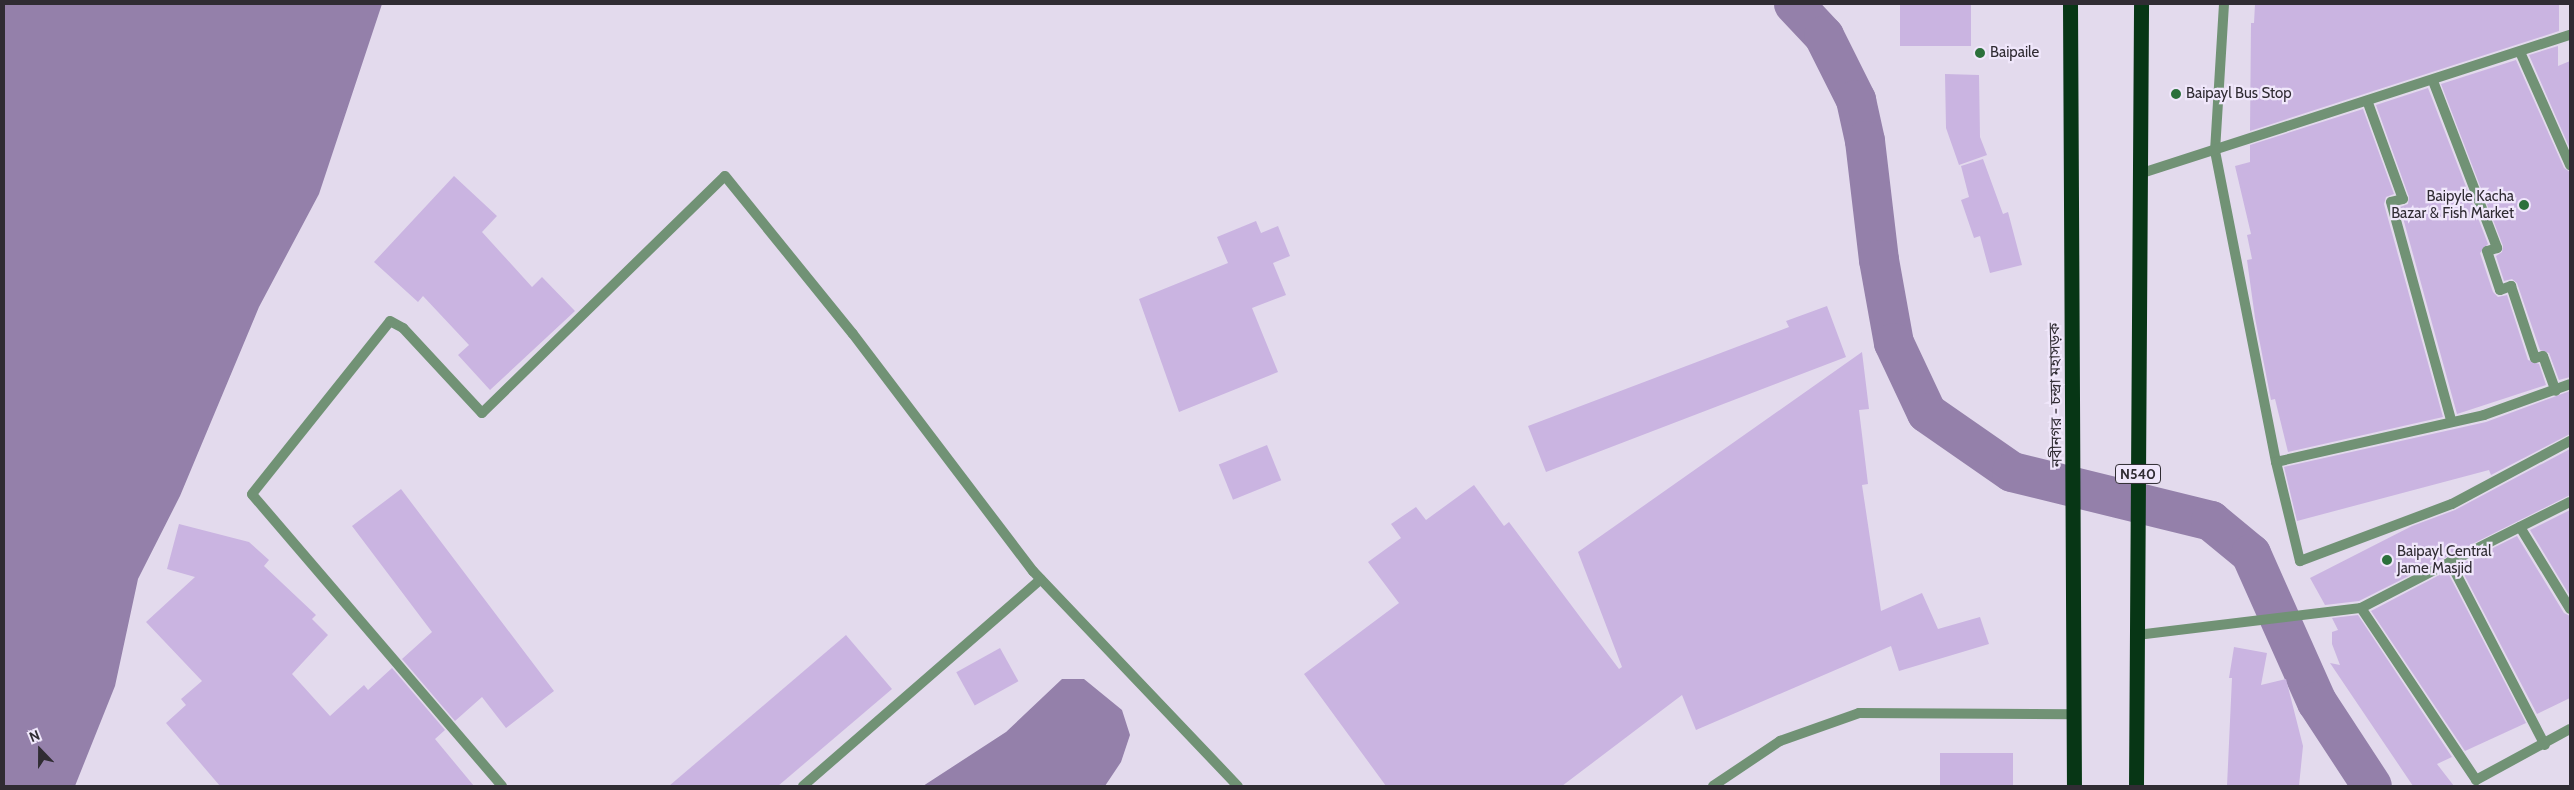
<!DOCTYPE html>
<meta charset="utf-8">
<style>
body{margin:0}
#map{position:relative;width:2574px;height:790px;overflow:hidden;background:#e3daed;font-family:Cabin,"Noto Sans Bengali",sans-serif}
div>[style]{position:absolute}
.water>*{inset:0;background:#9480aa}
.canal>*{height:40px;margin:-20px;padding:0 20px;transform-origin:20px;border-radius:20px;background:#9480aa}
.building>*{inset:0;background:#cab4e1;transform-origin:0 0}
.lane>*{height:10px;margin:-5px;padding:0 5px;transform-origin:5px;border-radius:5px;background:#719275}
.street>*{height:10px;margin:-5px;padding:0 5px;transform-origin:5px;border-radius:5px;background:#719275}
.highway>*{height:15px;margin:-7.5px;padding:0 7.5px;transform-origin:7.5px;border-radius:7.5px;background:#073615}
.dots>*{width:14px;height:14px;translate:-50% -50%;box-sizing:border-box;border:2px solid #f0e7fb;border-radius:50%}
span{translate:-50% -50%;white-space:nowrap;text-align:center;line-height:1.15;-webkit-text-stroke:4.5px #f0e7fb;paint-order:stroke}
.shield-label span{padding:1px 4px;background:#f0e7fb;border:1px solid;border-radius:4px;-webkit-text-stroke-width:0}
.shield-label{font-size:14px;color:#302c33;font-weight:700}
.poi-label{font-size:15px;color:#302c33}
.left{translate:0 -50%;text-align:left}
.right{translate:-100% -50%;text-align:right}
.street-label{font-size:15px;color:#302c33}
.frame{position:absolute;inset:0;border:5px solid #302c33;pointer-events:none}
.north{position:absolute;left:15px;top:725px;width:50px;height:50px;-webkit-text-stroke:4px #f0e7fb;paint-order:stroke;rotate:338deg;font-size:14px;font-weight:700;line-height:20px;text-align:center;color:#302c33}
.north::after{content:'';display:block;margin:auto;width:18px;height:22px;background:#302c33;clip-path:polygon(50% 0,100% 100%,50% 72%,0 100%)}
</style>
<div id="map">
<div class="water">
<i style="clip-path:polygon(4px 4px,382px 4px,319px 194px,259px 307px,180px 496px,138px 579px,115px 686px,75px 786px,4px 786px)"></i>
<i style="clip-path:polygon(1062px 679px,1084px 679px,1122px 710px,1130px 735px,1121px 762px,1105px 786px,923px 786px,1006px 732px)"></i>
</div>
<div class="canal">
<i style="left:1794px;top:4px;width:44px;rotate:46.8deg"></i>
<i style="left:1824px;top:36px;width:72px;rotate:63.4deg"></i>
<i style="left:1856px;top:100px;width:42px;rotate:77.6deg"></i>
<i style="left:1865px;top:141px;width:120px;rotate:83.3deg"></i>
<i style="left:1879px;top:260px;width:84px;rotate:79.8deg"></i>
<i style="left:1894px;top:343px;width:77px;rotate:64.8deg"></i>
<i style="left:1927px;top:413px;width:103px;rotate:34.8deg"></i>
<i style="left:2012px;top:472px;width:205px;rotate:13.8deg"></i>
<i style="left:2211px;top:521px;width:52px;rotate:39.5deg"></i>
<i style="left:2251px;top:554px;width:162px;rotate:66deg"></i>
<i style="left:2317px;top:702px;width:100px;rotate:56.8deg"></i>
</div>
<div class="building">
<i style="left:1900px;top:4px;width:71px;height:42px"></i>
<i style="clip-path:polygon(2255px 4px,2559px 4px,2559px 31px,2250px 131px,2251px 23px,2254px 23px)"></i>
<i style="clip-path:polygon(2558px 46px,2558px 66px,2570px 61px,2570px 149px,2529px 55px)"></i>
<i style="clip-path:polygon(2516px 60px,2564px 168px,2570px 172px,2570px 377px,2559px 380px,2549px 353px,2540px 350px,2517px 283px,2512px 279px,2504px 281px,2496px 256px,2502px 252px,2503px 246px,2441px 84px)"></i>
<i style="clip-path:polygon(1945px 74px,1979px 75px,1980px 137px,1987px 155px,1959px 165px,1946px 128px)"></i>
<i style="clip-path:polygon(2428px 88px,2488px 244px,2480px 253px,2493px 292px,2498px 297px,2507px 295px,2528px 360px,2539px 364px,2546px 385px,2457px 414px,2400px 207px,2408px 204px,2409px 197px,2376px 105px)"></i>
<i style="clip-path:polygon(2363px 109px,2394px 194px,2386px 197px,2384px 204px,2443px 417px,2288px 452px,2275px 399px,2271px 400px,2255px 318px,2247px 260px,2252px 259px,2247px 235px,2251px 234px,2235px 166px,2250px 162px,2250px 145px)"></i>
<i style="clip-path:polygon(1983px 159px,2003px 214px,2008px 212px,2022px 265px,1990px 273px,1980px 236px,1974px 238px,1961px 200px,1969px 197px,1961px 166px)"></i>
<i style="clip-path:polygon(454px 176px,497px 216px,482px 232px,532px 287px,542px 277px,575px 311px,490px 390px,458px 355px,469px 345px,423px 296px,418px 302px,374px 262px)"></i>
<i style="clip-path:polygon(1256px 221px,1261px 233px,1278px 226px,1290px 256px,1273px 263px,1286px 295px,1252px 308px,1278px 372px,1179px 412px,1139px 299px,1228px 263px,1217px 237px)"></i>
<i style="clip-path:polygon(1827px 306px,1846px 357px,1546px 472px,1528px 426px,1789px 327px,1786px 321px)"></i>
<i style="clip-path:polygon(1862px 352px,1869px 409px,1859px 410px,1868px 484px,1862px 485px,1881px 611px,1922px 593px,1938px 629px,1980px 617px,1989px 644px,1899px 671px,1891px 646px,1696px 730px,1682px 695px,1562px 786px,1386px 786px,1304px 674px,1399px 603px,1368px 562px,1401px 538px,1391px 524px,1416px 507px,1426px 520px,1474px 485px,1504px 526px,1509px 522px,1619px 669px,1622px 667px,1578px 552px)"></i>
<i style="clip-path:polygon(2570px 391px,2570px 434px,2491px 475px,2489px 470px,2297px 521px,2284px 467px,2486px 422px)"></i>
<i style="left:1267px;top:445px;width:38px;height:52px;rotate:68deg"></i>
<i style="clip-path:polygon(2570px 449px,2570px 495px,2359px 601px,2325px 605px,2310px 578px,2412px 526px,2455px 510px)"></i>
<i style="clip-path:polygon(401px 489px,554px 691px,506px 728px,482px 697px,455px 721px,402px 659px,432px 632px,352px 526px)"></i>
<i style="clip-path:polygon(2570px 510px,2570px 596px,2530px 530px)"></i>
<i style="clip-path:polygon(179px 524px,249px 542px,269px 560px,264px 566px,316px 615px,312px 619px,328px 635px,292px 674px,330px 716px,364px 685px,368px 690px,392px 668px,445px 730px,435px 739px,474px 786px,220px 786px,166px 723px,186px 705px,181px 699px,202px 681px,146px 622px,195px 577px,167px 569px)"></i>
<i style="clip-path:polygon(2517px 536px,2564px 613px,2570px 616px,2570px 698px,2537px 714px,2459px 565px)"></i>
<i style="clip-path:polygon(2447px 571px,2526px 723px,2465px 751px,2371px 611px)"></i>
<i style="clip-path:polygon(2358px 615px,2452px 757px,2437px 764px,2454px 786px,2413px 786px,2330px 663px,2340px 665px,2332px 644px,2332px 632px,2338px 630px,2332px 618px)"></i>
<i style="clip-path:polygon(846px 635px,892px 689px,778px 786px,669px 786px)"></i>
<i style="clip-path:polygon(2234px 647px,2267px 653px,2261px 685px,2286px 679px,2303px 746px,2299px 786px,2227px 786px,2232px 678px,2229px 678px)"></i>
<i style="left:1000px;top:648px;width:38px;height:50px;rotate:61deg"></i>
<i style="left:2013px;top:753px;width:33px;height:73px;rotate:90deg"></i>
</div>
<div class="lane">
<i style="left:2224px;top:4px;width:147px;rotate:93.5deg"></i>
<i style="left:2215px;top:151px;width:317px;rotate:78.9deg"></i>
<i style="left:2276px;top:462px;width:213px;rotate:-12.7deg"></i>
<i style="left:2484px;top:415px;width:91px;rotate:-19.8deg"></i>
<i style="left:2520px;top:52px;width:124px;rotate:66.1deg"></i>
<i style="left:2433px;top:81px;width:179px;rotate:69deg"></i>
<i style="left:2497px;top:248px;width:10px;rotate:163deg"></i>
<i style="left:2487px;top:251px;width:41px;rotate:71.6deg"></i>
<i style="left:2500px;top:290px;width:12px;rotate:-20deg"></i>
<i style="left:2511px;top:286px;width:76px;rotate:71.6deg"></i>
<i style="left:2535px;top:358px;width:8px;rotate:-14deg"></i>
<i style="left:2543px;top:356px;width:37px;rotate:70deg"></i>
<i style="left:2368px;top:103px;width:102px;rotate:70deg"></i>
<i style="left:2403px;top:199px;width:12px;rotate:166deg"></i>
<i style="left:2391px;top:202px;width:226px;rotate:74.6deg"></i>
<i style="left:2139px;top:174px;width:453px;rotate:-17.9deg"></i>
<i style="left:2276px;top:462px;width:102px;rotate:76.4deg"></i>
<i style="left:2300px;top:561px;width:162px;rotate:-20.6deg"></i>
<i style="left:2452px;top:504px;width:134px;rotate:-28.1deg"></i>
<i style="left:2520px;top:527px;width:96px;rotate:58.6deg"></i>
<i style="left:2450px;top:562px;width:134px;rotate:-26.6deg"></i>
<i style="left:2361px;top:608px;width:100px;rotate:-27.3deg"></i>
<i style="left:2450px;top:562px;width:206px;rotate:62.6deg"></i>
</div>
<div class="street">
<i style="left:2137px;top:635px;width:226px;rotate:-6.9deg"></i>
<i style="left:2361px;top:608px;width:207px;rotate:56.2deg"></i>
<i style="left:2476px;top:780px;width:107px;rotate:-28.5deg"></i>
<i style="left:502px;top:786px;width:384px;rotate:-130.6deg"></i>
<i style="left:252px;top:494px;width:221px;rotate:-51.4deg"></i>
<i style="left:390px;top:321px;width:15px;rotate:28deg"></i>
<i style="left:403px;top:328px;width:116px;rotate:47.1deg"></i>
<i style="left:482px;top:413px;width:339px;rotate:-44.3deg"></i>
<i style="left:725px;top:176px;width:203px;rotate:51deg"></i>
<i style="left:853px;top:334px;width:298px;rotate:52.8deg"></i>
<i style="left:1033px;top:571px;width:297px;rotate:46.4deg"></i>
<i style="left:803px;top:786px;width:315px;rotate:-41deg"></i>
<i style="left:1713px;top:786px;width:81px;rotate:-33.9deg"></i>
<i style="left:1780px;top:741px;width:84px;rotate:-19.5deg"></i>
<i style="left:1859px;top:713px;width:215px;rotate:0.3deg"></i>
</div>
<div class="highway">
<i style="left:2070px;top:4px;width:782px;rotate:89.71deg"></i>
<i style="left:2136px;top:786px;width:782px;rotate:-89.63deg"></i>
</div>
<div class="dots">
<i style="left:1980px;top:53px;background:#2b703b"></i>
<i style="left:2176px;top:94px;background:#2b703b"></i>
<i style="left:2524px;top:205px;background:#2b703b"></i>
<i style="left:2387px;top:560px;background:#2b703b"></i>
</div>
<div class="shield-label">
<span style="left:2138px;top:474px">N540</span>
</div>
<div class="poi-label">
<span class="left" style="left:1990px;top:53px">Baipaile</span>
<span class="left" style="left:2186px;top:94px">Baipayl Bus Stop</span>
<span class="right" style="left:2514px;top:205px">Baipyle Kacha<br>Bazar &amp; Fish Market</span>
<span class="left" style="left:2397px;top:560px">Baipayl Central<br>Jame Masjid</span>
</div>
<div class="street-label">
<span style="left:2056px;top:395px;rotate:-91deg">নবীনগর - চন্দ্রা মহাসড়ক</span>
</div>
<div class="frame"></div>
<div class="north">N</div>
</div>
